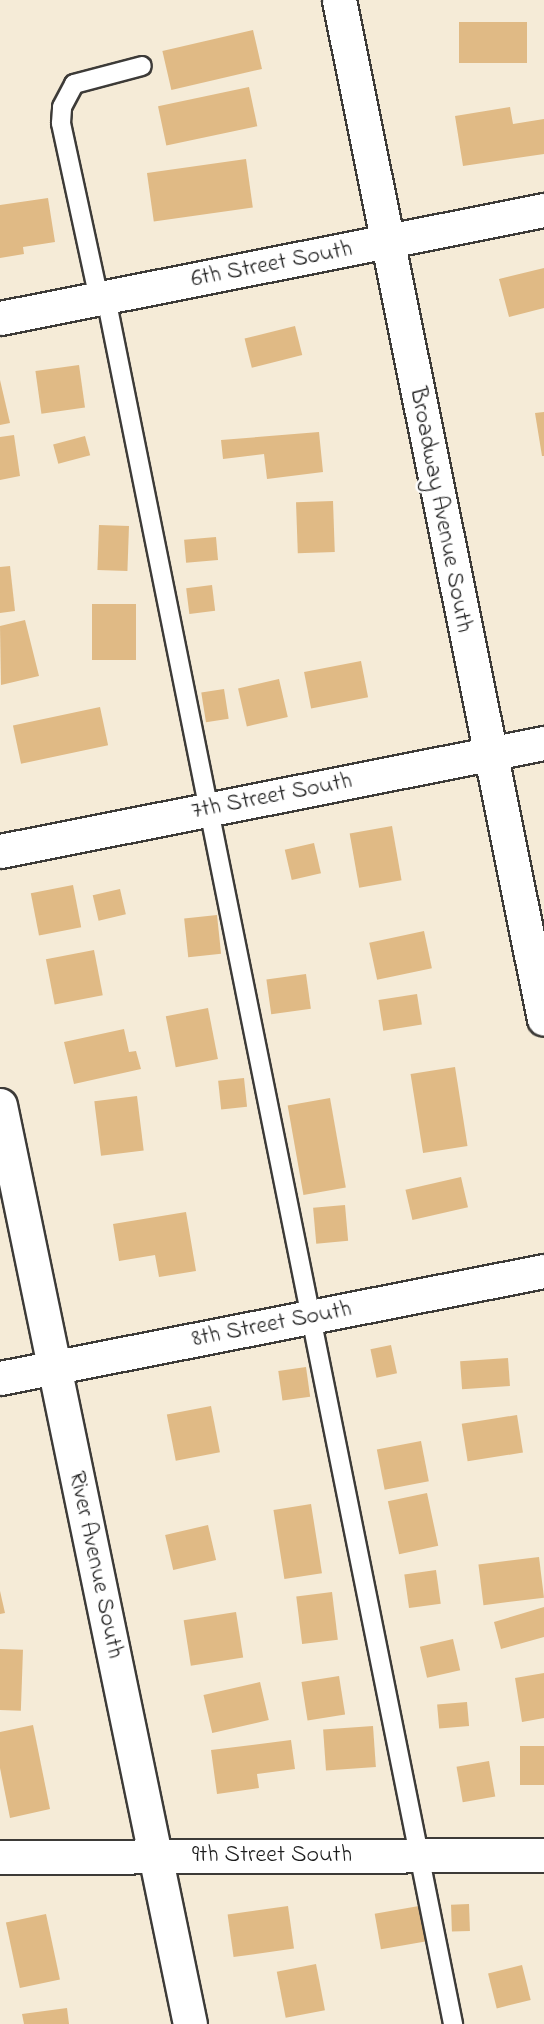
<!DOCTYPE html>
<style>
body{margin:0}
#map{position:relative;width:544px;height:2024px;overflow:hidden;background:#f5ebd7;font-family:"Indie Flower",sans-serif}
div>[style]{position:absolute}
.building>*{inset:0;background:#e0ba85;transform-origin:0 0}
.roads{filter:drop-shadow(2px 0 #3d3b38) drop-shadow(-2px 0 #3d3b38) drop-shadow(0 2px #3d3b38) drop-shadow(0 -2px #3d3b38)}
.lane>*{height:18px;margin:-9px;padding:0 9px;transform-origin:9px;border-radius:9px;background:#fff}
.street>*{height:33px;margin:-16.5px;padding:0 16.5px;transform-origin:16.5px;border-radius:16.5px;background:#fff}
span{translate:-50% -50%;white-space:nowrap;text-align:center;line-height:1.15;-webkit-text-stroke:5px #fff;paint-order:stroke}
.street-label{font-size:24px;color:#1c1c1c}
</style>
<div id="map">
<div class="building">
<i style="left:527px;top:22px;width:41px;height:68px;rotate:90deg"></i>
<i style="left:253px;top:30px;width:40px;height:93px;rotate:77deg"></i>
<i style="left:249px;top:87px;width:40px;height:93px;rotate:78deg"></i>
<i style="clip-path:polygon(510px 107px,513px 124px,544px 119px,544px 154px,463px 166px,455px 116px)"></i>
<i style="left:246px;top:159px;width:49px;height:100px;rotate:82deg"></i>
<i style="clip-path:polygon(48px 198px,55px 242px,23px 247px,24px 254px,0 258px,0 205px)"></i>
<i style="clip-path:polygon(544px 268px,544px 308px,509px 317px,499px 279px)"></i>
<i style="left:295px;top:326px;width:30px;height:52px;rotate:76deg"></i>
<i style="left:79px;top:365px;width:43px;height:44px;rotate:82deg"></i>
<i style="clip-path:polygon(0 380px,10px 423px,0 425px)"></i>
<i style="clip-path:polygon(544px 412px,544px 456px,542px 456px,535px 413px)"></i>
<i style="clip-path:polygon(319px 432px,323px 472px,267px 479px,264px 454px,223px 459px,221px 440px)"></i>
<i style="clip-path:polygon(14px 435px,20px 476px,0 480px,0 437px)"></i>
<i style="left:85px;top:436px;width:20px;height:33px;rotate:75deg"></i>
<i style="left:333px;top:501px;width:51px;height:37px;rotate:88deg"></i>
<i style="left:99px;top:525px;width:30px;height:45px;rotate:2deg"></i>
<i style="left:216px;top:537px;width:23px;height:32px;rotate:85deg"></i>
<i style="clip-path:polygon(10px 566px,15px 611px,0 613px,0 567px)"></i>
<i style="left:212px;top:585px;width:26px;height:26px;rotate:83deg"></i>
<i style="left:92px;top:604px;width:44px;height:56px"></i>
<i style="clip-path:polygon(25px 620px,39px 676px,1px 685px,0 626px)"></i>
<i style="left:361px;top:661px;width:37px;height:58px;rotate:79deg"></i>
<i style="left:279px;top:679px;width:39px;height:42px;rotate:77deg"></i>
<i style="left:224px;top:689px;width:30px;height:23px;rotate:81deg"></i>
<i style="left:100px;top:707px;width:39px;height:89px;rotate:78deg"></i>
<i style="left:392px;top:826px;width:55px;height:43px;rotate:80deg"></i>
<i style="left:314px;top:843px;width:31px;height:30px;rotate:77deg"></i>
<i style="left:73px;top:885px;width:43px;height:43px;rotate:79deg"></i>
<i style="left:120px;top:889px;width:26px;height:28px;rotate:77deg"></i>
<i style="left:217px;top:915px;width:39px;height:33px;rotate:84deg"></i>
<i style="left:424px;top:931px;width:38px;height:56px;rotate:78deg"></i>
<i style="left:94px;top:950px;width:46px;height:49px;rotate:79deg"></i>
<i style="left:306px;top:974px;width:35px;height:40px;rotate:82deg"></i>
<i style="left:417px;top:994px;width:31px;height:39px;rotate:81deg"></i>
<i style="left:208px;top:1008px;width:52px;height:43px;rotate:79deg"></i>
<i style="clip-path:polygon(124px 1029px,129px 1052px,136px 1051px,141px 1069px,74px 1084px,64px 1042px)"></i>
<i style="left:455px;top:1067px;width:80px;height:45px;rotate:81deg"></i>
<i style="left:244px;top:1078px;width:29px;height:26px;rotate:84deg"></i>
<i style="left:137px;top:1096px;width:55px;height:43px;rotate:83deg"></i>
<i style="left:330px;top:1098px;width:91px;height:43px;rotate:80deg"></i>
<i style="left:461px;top:1177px;width:31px;height:57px;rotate:77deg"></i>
<i style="left:345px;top:1205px;width:36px;height:32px;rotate:85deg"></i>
<i style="clip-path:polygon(186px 1212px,196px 1271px,159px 1277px,155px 1255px,119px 1261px,113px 1224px)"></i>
<i style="left:391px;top:1345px;width:29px;height:21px;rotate:78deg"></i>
<i style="left:508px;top:1358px;width:28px;height:48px;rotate:86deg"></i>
<i style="left:306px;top:1367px;width:30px;height:28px;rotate:82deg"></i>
<i style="left:211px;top:1406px;width:47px;height:45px;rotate:79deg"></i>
<i style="left:517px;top:1415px;width:38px;height:56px;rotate:81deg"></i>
<i style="left:421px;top:1441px;width:41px;height:45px;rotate:79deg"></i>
<i style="left:427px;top:1493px;width:54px;height:40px;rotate:78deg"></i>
<i style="left:311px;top:1504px;width:70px;height:38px;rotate:81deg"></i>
<i style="left:208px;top:1525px;width:36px;height:44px;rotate:77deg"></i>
<i style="left:539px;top:1557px;width:41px;height:61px;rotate:83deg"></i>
<i style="left:436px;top:1570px;width:34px;height:32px;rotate:82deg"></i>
<i style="clip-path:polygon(0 1591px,5px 1613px,0 1614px)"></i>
<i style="left:332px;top:1592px;width:48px;height:36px;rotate:83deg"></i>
<i style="clip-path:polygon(544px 1607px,544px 1637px,501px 1649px,494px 1622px)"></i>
<i style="left:236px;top:1612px;width:46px;height:53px;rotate:81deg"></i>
<i style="left:453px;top:1639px;width:32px;height:34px;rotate:77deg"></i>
<i style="left:0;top:1649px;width:23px;height:61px;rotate:2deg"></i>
<i style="clip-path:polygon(544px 1673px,544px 1718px,522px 1722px,515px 1678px)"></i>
<i style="left:339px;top:1676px;width:39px;height:38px;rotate:81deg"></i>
<i style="left:260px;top:1682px;width:39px;height:58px;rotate:77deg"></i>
<i style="left:467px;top:1702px;width:24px;height:30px;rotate:85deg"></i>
<i style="clip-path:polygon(33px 1725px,50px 1809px,10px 1818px,0 1768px,0 1732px)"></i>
<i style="left:373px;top:1726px;width:41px;height:50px;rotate:86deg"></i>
<i style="clip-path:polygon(291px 1740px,295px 1769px,257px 1774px,259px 1788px,217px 1794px,211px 1750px)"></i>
<i style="left:520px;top:1746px;width:24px;height:39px"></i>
<i style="left:489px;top:1761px;width:36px;height:33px;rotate:80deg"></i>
<i style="left:469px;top:1904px;width:27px;height:18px;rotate:88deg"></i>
<i style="left:288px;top:1906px;width:43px;height:61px;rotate:82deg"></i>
<i style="left:419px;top:1906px;width:36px;height:45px;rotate:80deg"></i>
<i style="left:46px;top:1914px;width:67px;height:41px;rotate:78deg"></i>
<i style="left:316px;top:1964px;width:47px;height:40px;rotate:79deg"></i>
<i style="left:522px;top:1965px;width:36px;height:35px;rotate:76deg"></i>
<i style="clip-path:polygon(67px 2008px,69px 2024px,24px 2024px,22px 2014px)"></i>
</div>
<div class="roads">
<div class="lane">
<i style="left:106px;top:298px;width:1761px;rotate:78.63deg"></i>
<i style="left:99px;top:299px;width:180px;rotate:-102.2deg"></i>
<i style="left:61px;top:123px;width:16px;rotate:-86deg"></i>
<i style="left:62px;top:107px;width:26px;rotate:-62deg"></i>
<i style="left:74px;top:84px;width:70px;rotate:-14.8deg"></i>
</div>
<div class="street">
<i style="left:339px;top:0;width:1039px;rotate:78.63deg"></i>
<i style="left:0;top:318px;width:555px;rotate:-11.23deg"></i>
<i style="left:0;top:851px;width:555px;rotate:-11.23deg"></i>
<i style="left:0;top:1105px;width:938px;rotate:78.32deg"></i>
<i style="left:0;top:1378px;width:554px;rotate:-11.13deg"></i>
<i style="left:0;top:1857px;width:544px;rotate:-0.21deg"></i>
</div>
</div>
<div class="street-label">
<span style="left:272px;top:265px;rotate:-11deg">6th Street South</span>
<span style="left:440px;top:510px;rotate:79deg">Broadway Avenue South</span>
<span style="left:272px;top:797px;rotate:-11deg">7th Street South</span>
<span style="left:272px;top:1325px;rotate:-11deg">8th Street South</span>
<span style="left:95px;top:1565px;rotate:78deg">River Avenue South</span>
<span style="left:272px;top:1856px">9th Street South</span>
</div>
</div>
